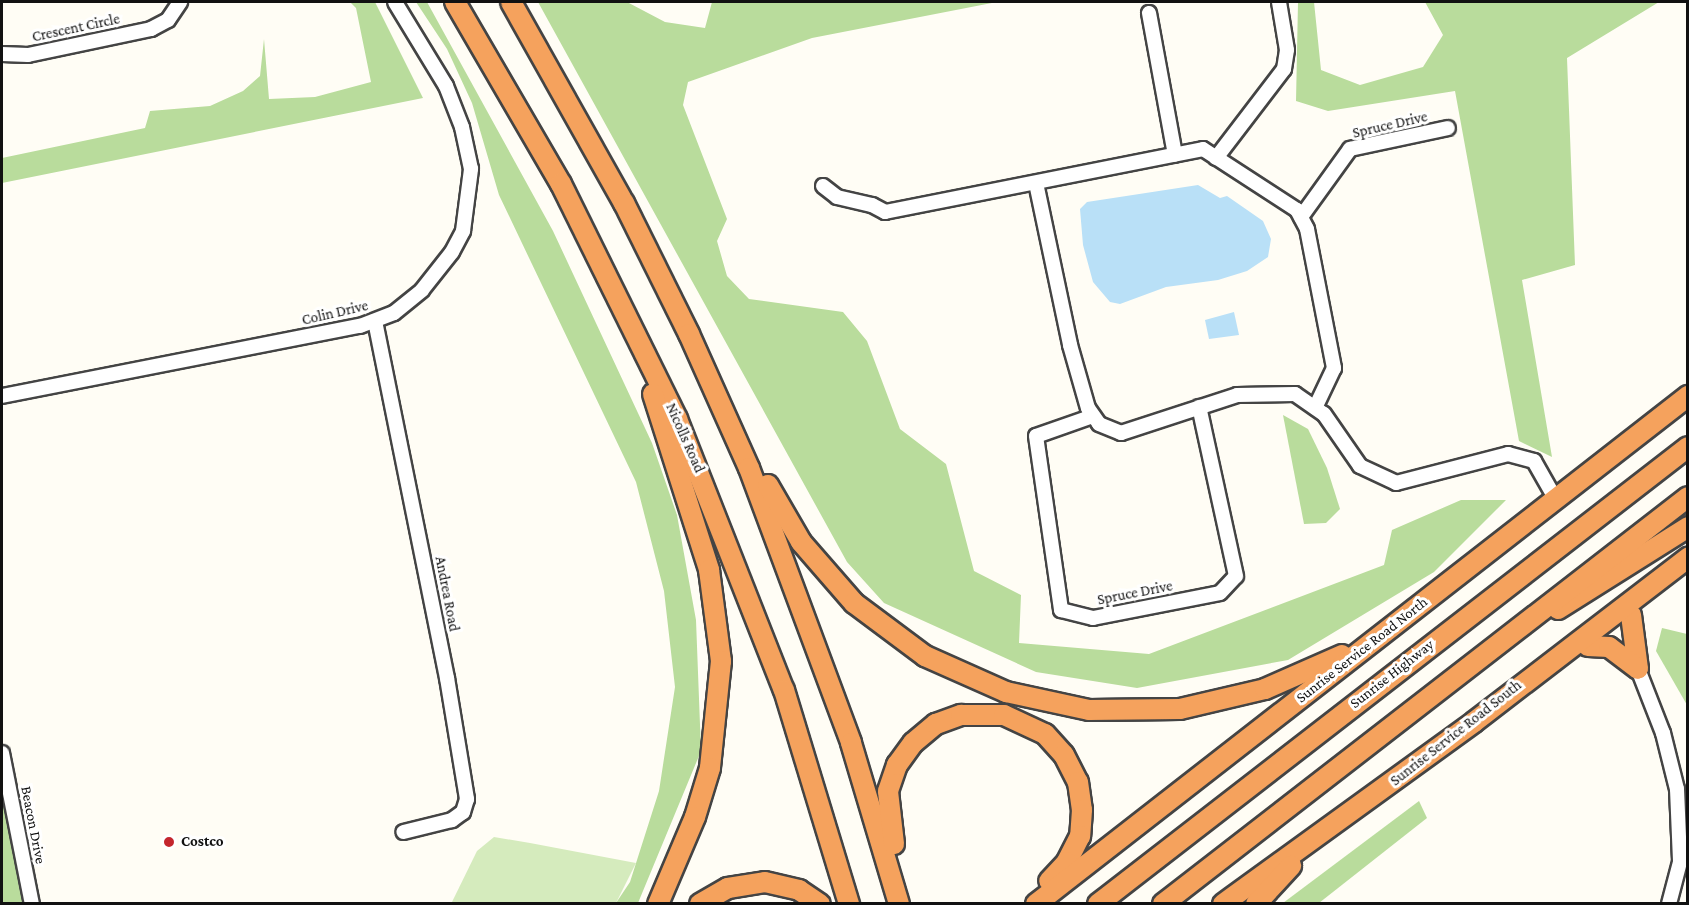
<!DOCTYPE html>
<style>
body{margin:0}
#map{position:relative;width:1689px;height:905px;overflow:hidden;background:#fffdf5;font-family:"Crimson Pro",serif}
div>[style]{position:absolute}
.green>*{inset:0;background:#d5ebbd}
.forest>*{inset:0;background:#b9dc9c}
.water>*{inset:0;background:#b9e0f7}
.roads{filter:drop-shadow(2px 0 #444) drop-shadow(-2px 0 #444) drop-shadow(0 2px #444) drop-shadow(0 -2px #444)}
.minor>*{height:14px;margin:-7px;padding:0 7px;transform-origin:7px;border-radius:7px;background:#fff}
.highway>*{height:20px;margin:-10px;padding:0 10px;transform-origin:10px;border-radius:10px;background:#f5a25d}
.dots>*{width:16px;height:16px;translate:-50% -50%;box-sizing:border-box;border:3px solid #fff;border-radius:50%}
span{translate:-50% -50%;white-space:nowrap;text-align:center;line-height:1.15;-webkit-text-stroke:6px #fff;paint-order:stroke}
.street-label{font-size:15px;color:#111}
.poi-label{font-size:15px;color:#111;font-weight:700}
.left{translate:0 -50%;text-align:left}
.frame{position:absolute;inset:0;border:3px solid #111;pointer-events:none}
</style>
<div id="map">
<div class="green">
<i style="clip-path:polygon(494px 837px,530px 843px,636px 863px,616px 903px,451px 904px,477px 851px)"></i>
</div>
<div class="forest">
<i style="clip-path:polygon(350px 2px,375px 2px,423px 98px,2px 183px,2px 158px,145px 128px,150px 111px,210px 106px,243px 91px,260px 76px,264px 39px,269px 99px,315px 97px,371px 82px,356px 8px)"></i>
<i style="clip-path:polygon(416px 2px,427px 2px,553px 231px,652px 443px,677px 515px,696px 620px,701px 751px,638px 903px,616px 903px,630px 882px,659px 791px,675px 687px,664px 591px,636px 482px,499px 195px,472px 103px,447px 49px)"></i>
<i style="clip-path:polygon(538px 2px,627px 2px,665px 22px,705px 28px,712px 2px,997px 2px,812px 38px,688px 82px,683px 105px,727px 219px,717px 241px,727px 276px,749px 299px,843px 312px,867px 341px,900px 429px,946px 464px,974px 571px,1021px 595px,1019px 643px,1149px 654px,1384px 565px,1392px 530px,1461px 500px,1506px 500px,1434px 572px,1288px 660px,1137px 688px,1036px 672px,884px 603px,847px 562px)"></i>
<i style="clip-path:polygon(1298px 2px,1314px 2px,1321px 70px,1360px 85px,1423px 67px,1443px 35px,1425px 2px,1659px 2px,1567px 58px,1575px 265px,1522px 280px,1552px 457px,1519px 441px,1455px 91px,1328px 111px,1296px 101px)"></i>
<i style="clip-path:polygon(1283px 415px,1308px 429px,1327px 468px,1340px 509px,1326px 523px,1304px 524px)"></i>
<i style="clip-path:polygon(1662px 628px,1687px 634px,1687px 705px,1656px 651px)"></i>
<i style="clip-path:polygon(2px 772px,27px 903px,2px 903px)"></i>
<i style="clip-path:polygon(1419px 801px,1427px 818px,1319px 903px,1283px 903px)"></i>
</div>
<div class="water">
<i style="clip-path:polygon(1198px 185px,1220px 198px,1227px 196px,1263px 221px,1271px 239px,1268px 257px,1247px 271px,1218px 280px,1166px 287px,1120px 304px,1110px 302px,1093px 282px,1083px 245px,1080px 209px,1087px 202px)"></i>
<i style="clip-path:polygon(1234px 312px,1239px 335px,1209px 339px,1205px 320px)"></i>
</div>
<div class="roads">
<div class="minor">
<i style="left:1149px;top:13px;width:144px;rotate:79.6deg"></i>
<i style="left:2px;top:54px;width:26px;rotate:2deg"></i>
<i style="left:28px;top:55px;width:126px;rotate:-11.9deg"></i>
<i style="left:151px;top:29px;width:19px;rotate:-28deg"></i>
<i style="left:168px;top:20px;width:22px;rotate:-56deg"></i>
<i style="left:1216px;top:158px;width:112px;rotate:-52.6deg"></i>
<i style="left:1284px;top:69px;width:19px;rotate:-81deg"></i>
<i style="left:1287px;top:50px;width:49px;rotate:-99.5deg"></i>
<i style="left:1036px;top:183px;width:166px;rotate:78.1deg"></i>
<i style="left:1070px;top:345px;width:66px;rotate:74.1deg"></i>
<i style="left:1088px;top:408px;width:19px;rotate:55deg"></i>
<i style="left:1099px;top:424px;width:24px;rotate:22deg"></i>
<i style="left:1121px;top:433px;width:122px;rotate:-18.1deg"></i>
<i style="left:1237px;top:395px;width:58px;rotate:-1deg"></i>
<i style="left:1295px;top:394px;width:35px;rotate:35deg"></i>
<i style="left:1324px;top:414px;width:63px;rotate:55.3deg"></i>
<i style="left:1360px;top:466px;width:40px;rotate:25deg"></i>
<i style="left:1396px;top:483px;width:116px;rotate:-14.5deg"></i>
<i style="left:1508px;top:454px;width:27px;rotate:15deg"></i>
<i style="left:1534px;top:461px;width:43px;rotate:60.4deg"></i>
<i style="left:823px;top:186px;width:18px;rotate:38deg"></i>
<i style="left:837px;top:197px;width:36px;rotate:13deg"></i>
<i style="left:872px;top:205px;width:15px;rotate:28deg"></i>
<i style="left:885px;top:212px;width:324px;rotate:-11.2deg"></i>
<i style="left:1203px;top:149px;width:112px;rotate:33deg"></i>
<i style="left:1297px;top:210px;width:21px;rotate:62deg"></i>
<i style="left:1307px;top:229px;width:142px;rotate:79deg"></i>
<i style="left:1334px;top:368px;width:44px;rotate:115.4deg"></i>
<i style="left:1301px;top:217px;width:84px;rotate:-54.2deg"></i>
<i style="left:1350px;top:149px;width:100px;rotate:-12.1deg"></i>
<i style="left:375px;top:321px;width:364px;rotate:78.6deg"></i>
<i style="left:447px;top:678px;width:123px;rotate:80.6deg"></i>
<i style="left:467px;top:799px;width:14px;rotate:107deg"></i>
<i style="left:463px;top:812px;width:14px;rotate:144deg"></i>
<i style="left:452px;top:820px;width:50px;rotate:166.2deg"></i>
<i style="left:2px;top:396px;width:365px;rotate:-11.1deg"></i>
<i style="left:360px;top:326px;width:36px;rotate:-21deg"></i>
<i style="left:394px;top:313px;width:36px;rotate:-39deg"></i>
<i style="left:422px;top:290px;width:48px;rotate:-51.7deg"></i>
<i style="left:452px;top:252px;width:24px;rotate:-62deg"></i>
<i style="left:463px;top:231px;width:63px;rotate:-82.6deg"></i>
<i style="left:471px;top:169px;width:43px;rotate:-102.1deg"></i>
<i style="left:462px;top:127px;width:44px;rotate:-111.3deg"></i>
<i style="left:446px;top:86px;width:98px;rotate:-121.3deg"></i>
<i style="left:1093px;top:416px;width:60px;rotate:160.7deg"></i>
<i style="left:1036px;top:436px;width:176px;rotate:81.8deg"></i>
<i style="left:1061px;top:610px;width:33px;rotate:14deg"></i>
<i style="left:1093px;top:618px;width:129px;rotate:-11.1deg"></i>
<i style="left:1220px;top:593px;width:23px;rotate:-47deg"></i>
<i style="left:1236px;top:576px;width:173px;rotate:-102.3deg"></i>
<i style="left:1638px;top:669px;width:69px;rotate:68.7deg"></i>
<i style="left:1663px;top:733px;width:58px;rotate:76deg"></i>
<i style="left:1677px;top:789px;width:73px;rotate:87.6deg"></i>
<i style="left:1680px;top:862px;width:43px;rotate:104.7deg"></i>
<i style="left:2px;top:753px;width:154px;rotate:78.8deg"></i>
</div>
<div class="highway">
<i style="left:455px;top:2px;width:211px;rotate:59.8deg"></i>
<i style="left:561px;top:184px;width:262px;rotate:63.7deg"></i>
<i style="left:677px;top:419px;width:291px;rotate:68.5deg"></i>
<i style="left:784px;top:690px;width:224px;rotate:73.1deg"></i>
<i style="left:511px;top:2px;width:231px;rotate:60.7deg"></i>
<i style="left:624px;top:203px;width:146px;rotate:63.6deg"></i>
<i style="left:689px;top:334px;width:147px;rotate:65.9deg"></i>
<i style="left:749px;top:468px;width:293px;rotate:69.6deg"></i>
<i style="left:851px;top:743px;width:168px;rotate:73.4deg"></i>
<i style="left:653px;top:394px;width:185px;rotate:72.3deg"></i>
<i style="left:709px;top:570px;width:92px;rotate:82.5deg"></i>
<i style="left:721px;top:661px;width:108px;rotate:95.9deg"></i>
<i style="left:710px;top:768px;width:51px;rotate:107deg"></i>
<i style="left:695px;top:817px;width:95px;rotate:113deg"></i>
<i style="left:768px;top:485px;width:66px;rotate:59.9deg"></i>
<i style="left:801px;top:542px;width:81px;rotate:49deg"></i>
<i style="left:854px;top:603px;width:89px;rotate:36.7deg"></i>
<i style="left:925px;top:656px;width:89px;rotate:24deg"></i>
<i style="left:1006px;top:692px;width:85px;rotate:12.2deg"></i>
<i style="left:1089px;top:710px;width:91px;rotate:-0.6deg"></i>
<i style="left:1180px;top:709px;width:87px;rotate:-13.2deg"></i>
<i style="left:1265px;top:689px;width:84px;rotate:-23.8deg"></i>
<i style="left:1558px;top:609px;width:154px;rotate:-32.2deg"></i>
<i style="left:1631px;top:615px;width:54px;rotate:82.6deg"></i>
<i style="left:1588px;top:646px;width:21px;rotate:3deg"></i>
<i style="left:1609px;top:647px;width:36px;rotate:37deg"></i>
<i style="left:894px;top:844px;width:53px;rotate:-96.5deg"></i>
<i style="left:888px;top:791px;width:28px;rotate:-71deg"></i>
<i style="left:897px;top:765px;width:27px;rotate:-54deg"></i>
<i style="left:913px;top:743px;width:30px;rotate:-40deg"></i>
<i style="left:936px;top:724px;width:27px;rotate:-20deg"></i>
<i style="left:961px;top:715px;width:43px"></i>
<i style="left:1004px;top:715px;width:45px;rotate:24.9deg"></i>
<i style="left:1045px;top:734px;width:28px;rotate:48deg"></i>
<i style="left:1064px;top:755px;width:30px;rotate:63deg"></i>
<i style="left:1078px;top:782px;width:28px;rotate:82deg"></i>
<i style="left:1082px;top:810px;width:26px;rotate:94deg"></i>
<i style="left:1080px;top:836px;width:29px;rotate:117deg"></i>
<i style="left:1067px;top:862px;width:26px;rotate:133deg"></i>
<i style="left:700px;top:904px;width:32px;rotate:-30deg"></i>
<i style="left:728px;top:888px;width:37px;rotate:-9deg"></i>
<i style="left:765px;top:882px;width:35px;rotate:13deg"></i>
<i style="left:799px;top:890px;width:25px;rotate:34deg"></i>
<i style="left:1036px;top:904px;width:827px;rotate:-37.92deg"></i>
<i style="left:1098px;top:904px;width:746px;rotate:-37.76deg"></i>
<i style="left:1163px;top:904px;width:664px;rotate:-37.78deg"></i>
<i style="left:1223px;top:904px;width:310px;rotate:-35.9deg"></i>
<i style="left:1474px;top:722px;width:270px;rotate:-37.5deg"></i>
<i style="left:1256px;top:904px;width:52px;rotate:-47.4deg"></i>
</div>
</div>
<div class="dots">
<i style="left:169px;top:842px;background:#c4262e"></i>
</div>
<div class="street-label">
<span style="left:76px;top:28px;rotate:-12deg">Crescent Circle</span>
<span style="left:1390px;top:125px;rotate:-13deg">Spruce Drive</span>
<span style="left:335px;top:313px;rotate:-13deg">Colin Drive</span>
<span style="left:685px;top:438px;rotate:66deg">Nicolls Road</span>
<span style="left:1135px;top:593px;rotate:-11deg">Spruce Drive</span>
<span style="left:447px;top:594px;rotate:79deg">Andrea Road</span>
<span style="left:1362px;top:650px;rotate:-38deg">Sunrise Service Road North</span>
<span style="left:1392px;top:674px;rotate:-38deg">Sunrise Highway</span>
<span style="left:1456px;top:733px;rotate:-38deg">Sunrise Service Road South</span>
<span style="left:33px;top:825px;rotate:79deg">Beacon Drive</span>
</div>
<div class="poi-label">
<span class="left" style="left:181px;top:842px">Costco</span>
</div>
<div class="frame"></div>
</div>
